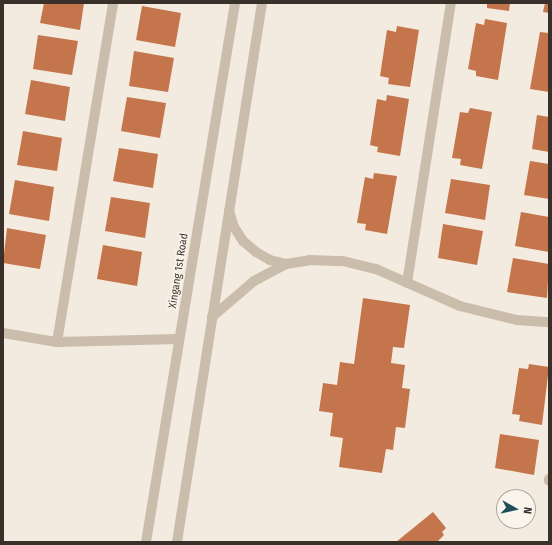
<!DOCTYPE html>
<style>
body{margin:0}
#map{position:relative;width:552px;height:545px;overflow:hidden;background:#f3ebdf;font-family:"Fira Sans Condensed",sans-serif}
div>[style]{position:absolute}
.building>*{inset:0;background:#c5754b}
.service>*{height:10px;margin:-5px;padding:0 5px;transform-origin:5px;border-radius:5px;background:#cbbdab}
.tertiary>*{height:10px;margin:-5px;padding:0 5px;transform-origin:5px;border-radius:5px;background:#cbbdab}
span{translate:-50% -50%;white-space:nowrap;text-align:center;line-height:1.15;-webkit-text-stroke:3px #faf5ec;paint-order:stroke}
.street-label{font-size:11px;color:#39302a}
.frame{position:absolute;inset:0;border:4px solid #39302a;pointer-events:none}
.north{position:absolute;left:496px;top:489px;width:40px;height:40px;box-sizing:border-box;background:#faf5ec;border:1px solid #ada69e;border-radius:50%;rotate:98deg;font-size:11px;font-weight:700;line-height:16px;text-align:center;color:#39302a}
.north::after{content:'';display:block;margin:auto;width:14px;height:18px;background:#1f505a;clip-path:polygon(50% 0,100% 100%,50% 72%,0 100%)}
</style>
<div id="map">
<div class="building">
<div style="clip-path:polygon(44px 3px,84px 3px,80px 30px,40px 23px)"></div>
<div style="clip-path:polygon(487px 3px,510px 3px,509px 11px,487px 8px)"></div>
<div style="clip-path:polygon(545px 3px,549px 3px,549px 13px,543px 12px)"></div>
<div style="clip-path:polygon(142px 6px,181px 13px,175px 47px,136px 40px)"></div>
<div style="clip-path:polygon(485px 19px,507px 23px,498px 80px,476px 76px,476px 71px,468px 69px,476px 23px,484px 25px)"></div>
<div style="clip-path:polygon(397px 26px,419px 30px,410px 87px,388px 84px,389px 78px,380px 76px,387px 30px,396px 32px)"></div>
<div style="clip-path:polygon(540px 32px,549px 33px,549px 92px,530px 89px)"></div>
<div style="clip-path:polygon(38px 35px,78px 41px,72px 75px,33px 69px)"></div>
<div style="clip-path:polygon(134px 51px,174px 58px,168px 92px,129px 86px)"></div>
<div style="clip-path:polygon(31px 80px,70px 87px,65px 121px,25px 114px)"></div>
<div style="clip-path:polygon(387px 95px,409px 99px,400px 156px,377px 152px,378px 147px,370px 145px,377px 99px,386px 101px)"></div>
<div style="clip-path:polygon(127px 97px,166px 103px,160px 138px,121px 131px)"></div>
<div style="clip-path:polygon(470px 108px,492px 112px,482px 169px,460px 165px,461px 159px,452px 158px,460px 112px,468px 113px)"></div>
<div style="clip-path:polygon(537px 115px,549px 117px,549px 152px,532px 149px)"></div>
<div style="clip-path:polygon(23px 131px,62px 138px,57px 171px,17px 165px)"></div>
<div style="clip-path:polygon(119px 148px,158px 154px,153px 188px,113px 181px)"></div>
<div style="clip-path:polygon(530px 161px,549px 164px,549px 199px,524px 195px)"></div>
<div style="clip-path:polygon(374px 173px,397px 176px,387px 234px,365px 230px,366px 224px,357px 223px,365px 177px,373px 179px)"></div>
<div style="clip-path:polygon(451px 179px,490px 185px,485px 220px,445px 213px)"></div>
<div style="clip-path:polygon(15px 180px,54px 187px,49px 221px,9px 214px)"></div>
<div style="clip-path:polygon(111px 197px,150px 203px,145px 238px,105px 231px)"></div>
<div style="clip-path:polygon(521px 212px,549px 217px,549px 252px,515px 246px)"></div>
<div style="clip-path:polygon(443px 224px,483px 231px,477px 265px,438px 258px)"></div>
<div style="clip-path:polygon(7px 228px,46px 235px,40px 269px,3px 263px)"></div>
<div style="clip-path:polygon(103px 245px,142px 252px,137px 286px,97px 279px)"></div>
<div style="clip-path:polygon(513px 258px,549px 264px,547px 298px,507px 292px)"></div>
<div style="clip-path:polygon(363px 298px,410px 305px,404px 348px,393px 347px,391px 363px,405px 365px,402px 388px,410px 389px,405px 428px,396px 427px,393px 450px,386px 449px,382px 473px,339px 467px,343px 438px,330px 436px,333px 413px,319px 411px,323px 383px,337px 385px,340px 362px,354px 364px)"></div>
<div style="clip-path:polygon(529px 364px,549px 367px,542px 425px,519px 421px,520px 415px,512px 414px,519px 368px,528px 369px)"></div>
<div style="clip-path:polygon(500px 434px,539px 440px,534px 475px,495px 468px)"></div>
<div style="clip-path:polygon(433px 512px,446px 528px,442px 532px,444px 535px,437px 542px,396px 542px)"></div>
</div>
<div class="service">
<div style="left:229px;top:211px;width:17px;rotate:73deg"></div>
<div style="left:234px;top:227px;width:17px;rotate:57deg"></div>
<div style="left:243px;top:241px;width:17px;rotate:40deg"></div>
<div style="left:256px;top:252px;width:16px;rotate:30deg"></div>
<div style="left:270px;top:260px;width:16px;rotate:14deg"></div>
<div style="left:407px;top:283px;width:283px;rotate:-81.1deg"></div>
<div style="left:212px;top:317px;width:55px;rotate:-40.6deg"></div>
<div style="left:254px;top:281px;width:36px;rotate:-28deg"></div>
<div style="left:286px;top:264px;width:24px;rotate:-9deg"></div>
<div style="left:310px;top:260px;width:33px;rotate:2deg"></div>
<div style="left:343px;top:261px;width:34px;rotate:14deg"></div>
<div style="left:376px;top:269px;width:92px;rotate:23.8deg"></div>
<div style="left:460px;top:306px;width:59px;rotate:13.8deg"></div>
<div style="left:517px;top:320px;width:32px;rotate:4deg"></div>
<div style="left:3px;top:333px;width:55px;rotate:9.5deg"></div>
<div style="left:57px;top:342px;width:122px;rotate:-1.4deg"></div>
<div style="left:57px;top:342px;width:344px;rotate:-80.6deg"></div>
<div style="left:549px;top:481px;width:2px;rotate:-90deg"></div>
</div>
<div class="tertiary">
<div style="left:146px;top:542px;width:546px;rotate:-80.62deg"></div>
<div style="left:177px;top:542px;width:546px;rotate:-81.04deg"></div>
</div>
<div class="street-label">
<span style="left:179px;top:271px;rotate:-81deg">Xingang 1st Road</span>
</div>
<div class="frame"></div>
<div class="north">N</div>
</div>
